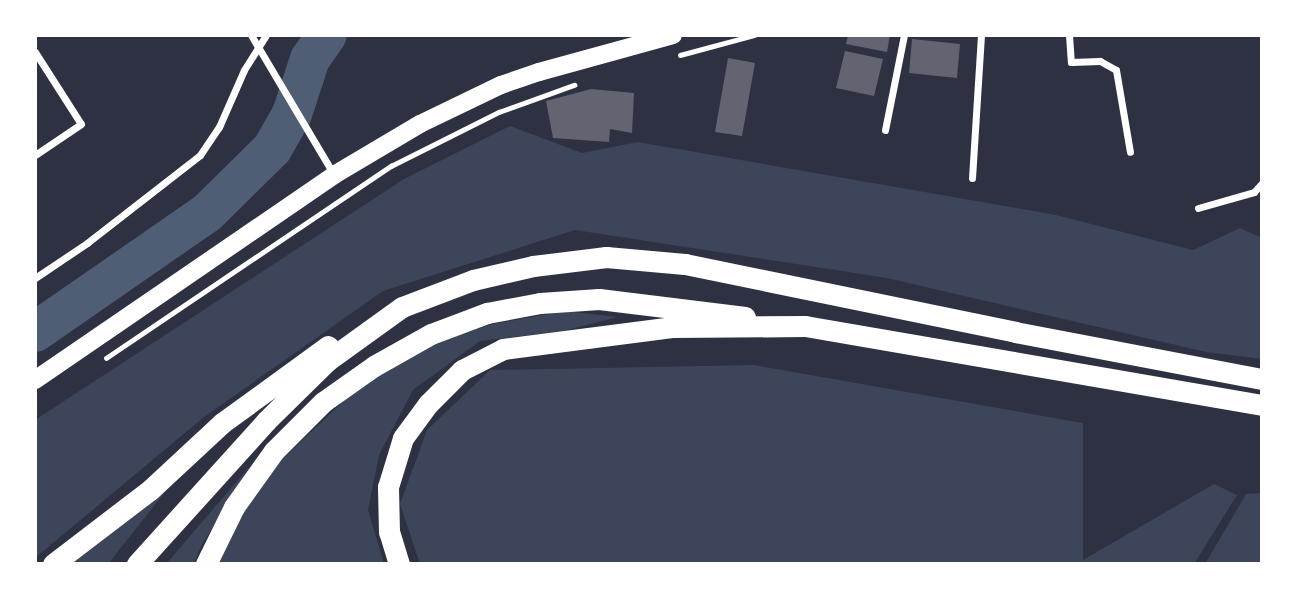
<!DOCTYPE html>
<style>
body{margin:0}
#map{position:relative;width:1297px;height:599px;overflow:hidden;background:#2d3142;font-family:Merriweather,serif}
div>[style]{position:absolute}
.green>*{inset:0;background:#3c4559}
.river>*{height:40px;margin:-20px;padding:0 20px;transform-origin:20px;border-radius:20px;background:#4f5d75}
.building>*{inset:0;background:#626471}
.path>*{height:4.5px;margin:-2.25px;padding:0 2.25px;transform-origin:2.25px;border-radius:2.25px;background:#fff}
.minor>*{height:7px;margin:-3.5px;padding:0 3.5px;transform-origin:3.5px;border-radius:3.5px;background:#fff}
.primary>*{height:18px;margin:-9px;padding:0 9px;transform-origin:9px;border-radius:9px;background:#fff}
.motorway>*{height:21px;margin:-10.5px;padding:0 10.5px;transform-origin:10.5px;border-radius:10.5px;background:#fff}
span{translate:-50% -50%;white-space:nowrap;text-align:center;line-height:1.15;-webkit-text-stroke:7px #fff;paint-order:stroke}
.frame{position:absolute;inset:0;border:37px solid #fff;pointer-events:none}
</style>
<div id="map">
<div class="green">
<div style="clip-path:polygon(510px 126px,582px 153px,638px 142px,1056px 215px,1193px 250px,1240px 228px,1262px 238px,1262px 359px,1206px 352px,887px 278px,575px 230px,383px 291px,204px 417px,35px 558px,35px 420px,404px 179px)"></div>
<div style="clip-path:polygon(565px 311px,618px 317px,563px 331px,480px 341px,413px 390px,379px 455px,368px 510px,384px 564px,215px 564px,257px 483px,368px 378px,444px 340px,492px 324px)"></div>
<div style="clip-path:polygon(754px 365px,1083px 423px,1083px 560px,1214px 484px,1237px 495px,1194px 564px,420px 564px,400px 504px,427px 430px,490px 370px)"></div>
<div style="clip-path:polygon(250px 466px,201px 546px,194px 564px,166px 564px)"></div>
<div style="clip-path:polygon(166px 491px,108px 564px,62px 564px)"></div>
<div style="clip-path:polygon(1262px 493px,1262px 564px,1205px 564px,1246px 494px)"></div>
</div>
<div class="river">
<div style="left:35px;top:332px;width:209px;rotate:-34.7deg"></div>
<div style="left:207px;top:213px;width:91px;rotate:-44.6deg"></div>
<div style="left:272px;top:149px;width:40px;rotate:-60.3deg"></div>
<div style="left:292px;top:114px;width:58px;rotate:-71.9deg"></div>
<div style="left:310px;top:59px;width:29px;rotate:-55deg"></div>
</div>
<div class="building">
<div style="clip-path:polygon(848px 35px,890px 35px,887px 52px,846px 44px)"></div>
<div style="clip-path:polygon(912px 39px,960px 44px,957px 78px,909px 73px)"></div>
<div style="clip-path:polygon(845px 51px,883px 59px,874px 96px,836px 88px)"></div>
<div style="clip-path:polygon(728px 58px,755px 63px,742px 136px,715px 132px)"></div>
<div style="clip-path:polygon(591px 89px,634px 93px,632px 133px,610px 129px,609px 142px,553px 138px,546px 101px)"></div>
</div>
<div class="path">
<div style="left:680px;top:55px;width:77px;rotate:-15.1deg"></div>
<div style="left:106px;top:358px;width:344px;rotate:-34deg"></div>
<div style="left:391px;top:166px;width:121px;rotate:-26.6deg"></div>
<div style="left:499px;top:112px;width:80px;rotate:-19.8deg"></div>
</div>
<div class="minor">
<div style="left:251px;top:35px;width:163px;rotate:59.3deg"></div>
<div style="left:1069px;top:35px;width:27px;rotate:86deg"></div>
<div style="left:1071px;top:62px;width:29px;rotate:-2deg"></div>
<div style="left:1100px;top:61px;width:18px;rotate:29deg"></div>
<div style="left:1116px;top:70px;width:83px;rotate:80.3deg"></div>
<div style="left:35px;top:52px;width:85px;rotate:57.4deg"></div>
<div style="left:81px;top:124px;width:55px;rotate:146deg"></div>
<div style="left:885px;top:130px;width:97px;rotate:-78.7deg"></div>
<div style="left:972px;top:178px;width:143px;rotate:-86.4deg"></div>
<div style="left:1198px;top:208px;width:58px;rotate:-15.9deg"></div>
<div style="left:1254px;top:192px;width:12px;rotate:-48deg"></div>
<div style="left:35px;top:278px;width:63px;rotate:-33.9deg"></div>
<div style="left:87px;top:243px;width:143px;rotate:-37.9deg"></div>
<div style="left:200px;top:155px;width:34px;rotate:-56deg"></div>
<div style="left:219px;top:127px;width:62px;rotate:-66.3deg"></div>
<div style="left:244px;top:70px;width:41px;rotate:-57.8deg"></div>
</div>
<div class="primary">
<div style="left:35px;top:380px;width:363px;rotate:-34.4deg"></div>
<div style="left:334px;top:175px;width:100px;rotate:-30.7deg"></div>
<div style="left:420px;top:124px;width:90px;rotate:-25.7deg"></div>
<div style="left:501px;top:85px;width:40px;rotate:-18.9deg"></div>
<div style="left:539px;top:72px;width:139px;rotate:-15.4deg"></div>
</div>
<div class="motorway">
<div style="left:53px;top:564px;width:123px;rotate:-37.4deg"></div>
<div style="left:151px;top:489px;width:97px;rotate:-42.9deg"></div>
<div style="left:222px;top:423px;width:131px;rotate:-36deg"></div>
<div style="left:137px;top:564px;width:193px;rotate:-47.9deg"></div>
<div style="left:266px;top:421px;width:86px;rotate:-44.5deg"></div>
<div style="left:327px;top:361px;width:92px;rotate:-35.8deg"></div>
<div style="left:402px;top:307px;width:76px;rotate:-20.8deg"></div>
<div style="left:473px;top:280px;width:62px;rotate:-13.1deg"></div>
<div style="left:533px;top:266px;width:74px;rotate:-7deg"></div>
<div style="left:606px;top:257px;width:79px;rotate:5.1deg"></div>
<div style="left:685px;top:264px;width:337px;rotate:11.6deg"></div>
<div style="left:1015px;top:332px;width:251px;rotate:10.8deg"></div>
<div style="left:206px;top:564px;width:64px;rotate:-63.8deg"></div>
<div style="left:234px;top:507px;width:69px;rotate:-54.5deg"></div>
<div style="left:274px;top:451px;width:69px;rotate:-45deg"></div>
<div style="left:323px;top:402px;width:62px;rotate:-35.2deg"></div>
<div style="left:374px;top:366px;width:65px;rotate:-29.3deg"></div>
<div style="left:431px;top:334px;width:60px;rotate:-20.6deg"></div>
<div style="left:487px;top:313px;width:54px;rotate:-10.7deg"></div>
<div style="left:540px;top:303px;width:59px;rotate:-3.9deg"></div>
<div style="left:599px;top:299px;width:147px;rotate:7deg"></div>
<div style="left:399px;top:564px;width:34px;rotate:-107deg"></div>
<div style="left:389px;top:532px;width:45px;rotate:-91.3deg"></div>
<div style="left:388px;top:487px;width:51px;rotate:-73deg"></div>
<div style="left:403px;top:438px;width:42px;rotate:-53.7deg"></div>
<div style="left:428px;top:404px;width:48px;rotate:-45deg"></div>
<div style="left:462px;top:370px;width:46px;rotate:-27.1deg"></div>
<div style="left:503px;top:349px;width:170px;rotate:-7.4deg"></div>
<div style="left:672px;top:327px;width:133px;rotate:-0.4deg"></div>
<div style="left:805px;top:326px;width:464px;rotate:9.8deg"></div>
</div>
<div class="frame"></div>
</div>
